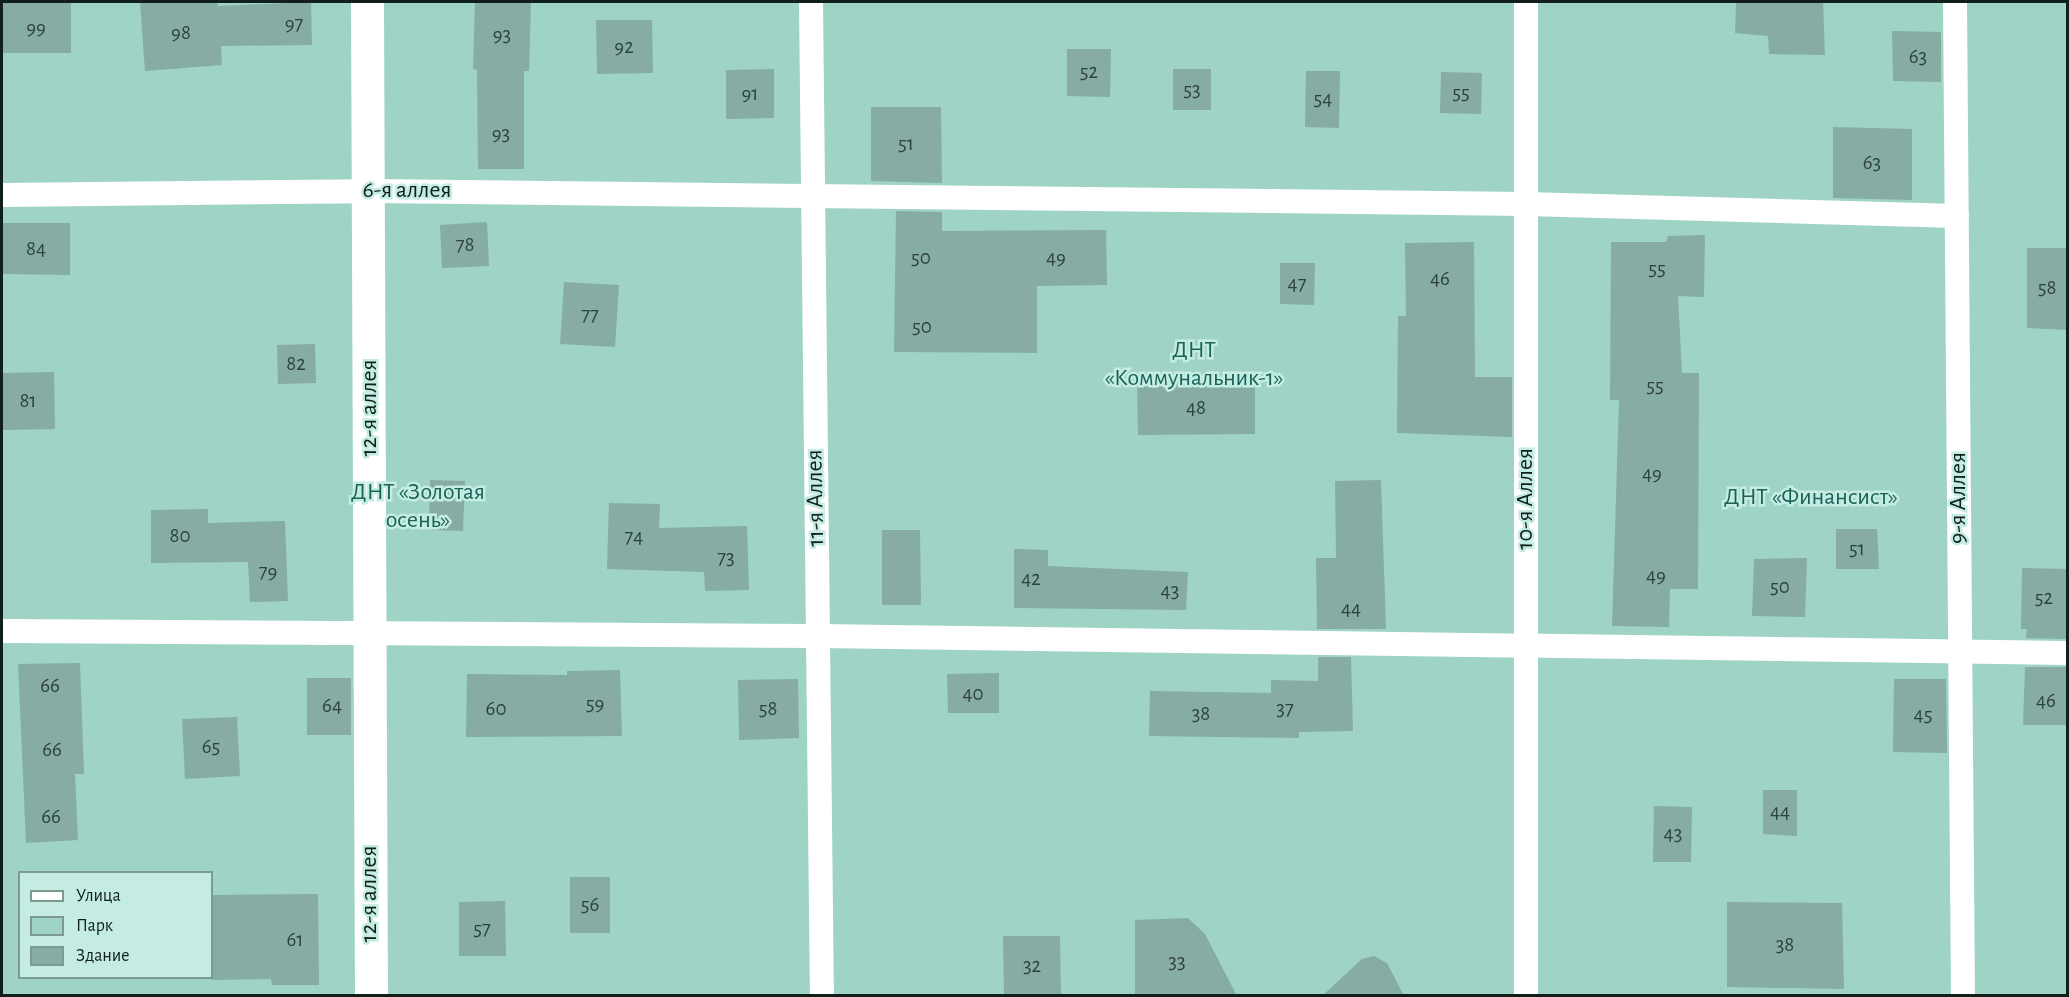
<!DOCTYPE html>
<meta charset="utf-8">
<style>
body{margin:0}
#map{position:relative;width:2069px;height:997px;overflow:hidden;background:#c4ece2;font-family:"Alegreya Sans",sans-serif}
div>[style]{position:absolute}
.green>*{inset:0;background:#9ed3c6}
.building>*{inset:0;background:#86aca3}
.lane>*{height:24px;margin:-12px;padding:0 12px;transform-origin:12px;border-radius:12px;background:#fff}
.street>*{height:33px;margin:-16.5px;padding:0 16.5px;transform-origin:16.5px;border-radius:16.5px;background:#fff}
span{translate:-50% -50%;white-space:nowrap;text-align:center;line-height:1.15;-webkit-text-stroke:5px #c4ece2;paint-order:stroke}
.number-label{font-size:21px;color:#2e423d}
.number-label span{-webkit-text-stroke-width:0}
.street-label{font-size:24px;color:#101f1b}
.park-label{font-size:24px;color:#1a6356}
.frame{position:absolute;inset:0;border:3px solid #101f1b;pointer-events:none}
.legend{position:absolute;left:18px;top:871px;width:195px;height:108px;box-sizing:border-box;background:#c4ece2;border:2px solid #7c9a92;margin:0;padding:8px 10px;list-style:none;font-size:18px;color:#101f1b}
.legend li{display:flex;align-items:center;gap:12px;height:30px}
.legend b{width:30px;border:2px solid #7c9a92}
</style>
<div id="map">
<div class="green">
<div style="clip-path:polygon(evenodd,2px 2px,2067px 2px,2067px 995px,2px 996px,2px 2px,20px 872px,212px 872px,212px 978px,20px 978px,20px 872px)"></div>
</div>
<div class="building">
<div style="clip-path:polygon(71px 2px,71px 53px,2px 53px,2px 3px)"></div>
<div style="clip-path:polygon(140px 2px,218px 2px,218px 6px,311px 2px,312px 45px,221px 46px,222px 65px,145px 71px)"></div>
<div style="clip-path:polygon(475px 2px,531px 2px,529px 71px,524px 71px,524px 169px,478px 169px,477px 70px,473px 69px)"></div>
<div style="clip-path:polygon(1736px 2px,1823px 2px,1825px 55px,1769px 54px,1768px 36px,1735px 33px)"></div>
<div style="clip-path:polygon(596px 20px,652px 20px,653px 73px,597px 74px)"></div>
<div style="clip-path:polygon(1892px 31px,1941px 32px,1941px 82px,1893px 81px)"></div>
<div style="clip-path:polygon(1067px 49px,1111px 49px,1110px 97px,1067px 96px)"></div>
<div style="clip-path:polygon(774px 69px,774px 118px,726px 119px,726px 70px)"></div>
<div style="clip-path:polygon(1173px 69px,1211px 69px,1211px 110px,1173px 110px)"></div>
<div style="clip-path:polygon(1306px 71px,1340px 71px,1339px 128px,1305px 127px)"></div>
<div style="clip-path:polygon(1441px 72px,1482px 73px,1481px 114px,1440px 113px)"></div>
<div style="clip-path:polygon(871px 107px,941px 107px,942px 183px,871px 181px)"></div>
<div style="clip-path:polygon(1833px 127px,1912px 129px,1912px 200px,1833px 198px)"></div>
<div style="clip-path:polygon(896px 211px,942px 212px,942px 231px,1106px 230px,1107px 285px,1037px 286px,1037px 353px,894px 352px)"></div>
<div style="clip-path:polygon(487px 222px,489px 266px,442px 268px,440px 225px)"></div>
<div style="clip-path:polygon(2px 223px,70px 223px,70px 275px,2px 274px)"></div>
<div style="clip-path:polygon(1705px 235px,1704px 297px,1678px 296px,1682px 373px,1699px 373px,1698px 589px,1670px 589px,1669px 627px,1612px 626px,1619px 400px,1610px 400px,1611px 242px,1666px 242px,1668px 236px)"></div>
<div style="clip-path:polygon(1474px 242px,1475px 377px,1512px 377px,1512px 437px,1397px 433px,1398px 316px,1406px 316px,1405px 243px)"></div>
<div style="clip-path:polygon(2027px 248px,2067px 248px,2067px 330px,2027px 328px)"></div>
<div style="clip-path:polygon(1280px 263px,1315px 263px,1314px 305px,1280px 304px)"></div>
<div style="clip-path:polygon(564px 282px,619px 285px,615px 347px,560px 344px)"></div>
<div style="clip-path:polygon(315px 344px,316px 383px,278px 384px,277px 345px)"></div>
<div style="clip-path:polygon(54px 372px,55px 429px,2px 430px,2px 373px)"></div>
<div style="clip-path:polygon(1255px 380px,1255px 434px,1138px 435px,1137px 382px)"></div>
<div style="clip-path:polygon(430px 480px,465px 481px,463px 531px,429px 530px)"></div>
<div style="clip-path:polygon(1381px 480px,1386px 629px,1317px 629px,1316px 558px,1336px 558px,1335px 481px)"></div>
<div style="clip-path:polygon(609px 503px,660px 504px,659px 528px,747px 526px,749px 590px,705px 591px,704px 572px,607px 569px)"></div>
<div style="clip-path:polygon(208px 509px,208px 523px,285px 521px,288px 601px,250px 602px,248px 562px,151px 563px,151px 510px)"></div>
<div style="clip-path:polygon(1836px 529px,1877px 529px,1879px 569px,1836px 569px)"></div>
<div style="clip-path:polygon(882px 530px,920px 530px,921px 605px,882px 605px)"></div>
<div style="clip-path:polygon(1014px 549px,1048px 550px,1048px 566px,1188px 572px,1186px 610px,1014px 608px)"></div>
<div style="clip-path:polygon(1807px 558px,1805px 617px,1752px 616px,1754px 559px)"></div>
<div style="clip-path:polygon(2022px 568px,2067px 569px,2067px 639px,2026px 638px,2027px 629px,2021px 629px)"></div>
<div style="clip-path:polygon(1318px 657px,1351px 657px,1353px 731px,1299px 732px,1299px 738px,1149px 736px,1150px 691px,1271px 693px,1271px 680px,1318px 681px)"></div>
<div style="clip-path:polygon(80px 663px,84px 774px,75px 774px,78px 840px,26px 843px,18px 664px)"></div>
<div style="clip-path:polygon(2025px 667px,2067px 667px,2067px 725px,2023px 725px)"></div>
<div style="clip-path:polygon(620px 670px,622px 736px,466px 737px,467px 674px,567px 675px,567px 671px)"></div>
<div style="clip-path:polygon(999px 673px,999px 713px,948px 713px,947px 674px)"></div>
<div style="clip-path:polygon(307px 678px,351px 678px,351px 735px,307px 735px)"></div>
<div style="clip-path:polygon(798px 679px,799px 738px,739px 740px,738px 680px)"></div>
<div style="clip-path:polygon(1894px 679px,1946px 679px,1947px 753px,1893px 752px)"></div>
<div style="clip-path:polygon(237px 717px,240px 776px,185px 779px,182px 719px)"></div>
<div style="clip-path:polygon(1763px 790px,1797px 790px,1797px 836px,1763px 834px)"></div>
<div style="clip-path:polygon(1654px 806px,1692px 807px,1691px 862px,1653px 862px)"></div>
<div style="clip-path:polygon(570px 877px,610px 877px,610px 933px,570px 933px)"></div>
<div style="clip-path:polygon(318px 894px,319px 985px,272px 985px,271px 979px,212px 980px,212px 895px)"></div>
<div style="clip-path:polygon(505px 901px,506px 956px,459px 956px,459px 902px)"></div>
<div style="clip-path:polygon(1727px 902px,1842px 903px,1844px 989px,1727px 987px)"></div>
<div style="clip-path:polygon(1188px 918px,1205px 934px,1237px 996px,1135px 996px,1135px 920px)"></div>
<div style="clip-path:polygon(1003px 936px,1060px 936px,1061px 996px,1004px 996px)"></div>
<div style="clip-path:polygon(1374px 956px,1387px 963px,1404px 996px,1322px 996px,1362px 959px)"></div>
</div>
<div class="lane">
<div style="left:811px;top:2px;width:994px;rotate:89.37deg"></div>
<div style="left:1526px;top:2px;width:994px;rotate:90deg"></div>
<div style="left:1955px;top:2px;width:994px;rotate:89.54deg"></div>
<div style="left:2px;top:195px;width:367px;rotate:-0.6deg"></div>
<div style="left:369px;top:191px;width:1157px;rotate:0.64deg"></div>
<div style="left:1526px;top:204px;width:431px;rotate:1.6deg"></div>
<div style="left:2px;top:631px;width:816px;rotate:0.35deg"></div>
<div style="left:818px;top:636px;width:1250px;rotate:0.78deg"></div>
</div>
<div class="street">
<div style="left:367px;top:2px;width:994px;rotate:89.77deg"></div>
</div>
<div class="number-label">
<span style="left:294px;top:24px">97</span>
<span style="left:36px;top:28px">99</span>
<span style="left:181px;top:33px">98</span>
<span style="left:502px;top:35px">93</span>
<span style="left:624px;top:47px">92</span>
<span style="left:1918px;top:57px">63</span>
<span style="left:1089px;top:72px">52</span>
<span style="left:1192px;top:90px">53</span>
<span style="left:1461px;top:93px">55</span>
<span style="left:750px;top:94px">91</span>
<span style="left:1323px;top:99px">54</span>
<span style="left:501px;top:134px">93</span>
<span style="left:906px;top:144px">51</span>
<span style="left:1872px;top:163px">63</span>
<span style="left:465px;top:245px">78</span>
<span style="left:36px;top:249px">84</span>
<span style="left:921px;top:258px">50</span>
<span style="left:1056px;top:258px">49</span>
<span style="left:1657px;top:269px">55</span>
<span style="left:1440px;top:279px">46</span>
<span style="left:1297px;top:284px">47</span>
<span style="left:2047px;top:288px">58</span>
<span style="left:590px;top:315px">77</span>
<span style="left:922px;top:327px">50</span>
<span style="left:296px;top:364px">82</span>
<span style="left:1655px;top:386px">55</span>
<span style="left:28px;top:401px">81</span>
<span style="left:1196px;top:408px">48</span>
<span style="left:1652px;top:474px">49</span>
<span style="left:180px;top:536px">80</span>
<span style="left:634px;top:537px">74</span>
<span style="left:1857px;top:549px">51</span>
<span style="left:726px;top:558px">73</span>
<span style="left:268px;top:572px">79</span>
<span style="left:1656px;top:576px">49</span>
<span style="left:1031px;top:579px">42</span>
<span style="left:1780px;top:587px">50</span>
<span style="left:1170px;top:591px">43</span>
<span style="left:2044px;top:598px">52</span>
<span style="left:1351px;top:609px">44</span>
<span style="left:50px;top:686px">66</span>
<span style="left:973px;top:694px">40</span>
<span style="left:2046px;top:701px">46</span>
<span style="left:595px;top:704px">59</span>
<span style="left:332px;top:706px">64</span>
<span style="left:496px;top:709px">60</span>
<span style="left:768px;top:709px">58</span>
<span style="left:1285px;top:709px">37</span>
<span style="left:1201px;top:714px">38</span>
<span style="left:1923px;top:715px">45</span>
<span style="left:211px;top:747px">65</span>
<span style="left:52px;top:750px">66</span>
<span style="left:1780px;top:812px">44</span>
<span style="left:51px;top:817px">66</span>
<span style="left:1673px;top:834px">43</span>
<span style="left:590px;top:905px">56</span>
<span style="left:482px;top:929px">57</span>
<span style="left:295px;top:940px">61</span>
<span style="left:1785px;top:945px">38</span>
<span style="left:1177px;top:962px">33</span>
<span style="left:1032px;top:966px">32</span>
</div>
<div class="street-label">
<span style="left:407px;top:191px">6-я аллея</span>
<span style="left:370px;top:408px;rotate:-90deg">12-я аллея</span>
<span style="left:816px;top:498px;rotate:-91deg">11-я Аллея</span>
<span style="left:1959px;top:498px;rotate:-90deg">9-я Аллея</span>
<span style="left:1526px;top:499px;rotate:-90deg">10-я Аллея</span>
<span style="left:370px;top:894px;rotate:-90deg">12-я аллея</span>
</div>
<div class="park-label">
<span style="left:1194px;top:365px">ДНТ<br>«Коммунальник-1»</span>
<span style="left:418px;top:507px">ДНТ «Золотая<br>осень»</span>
<span style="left:1811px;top:498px">ДНТ «Финансист»</span>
</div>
<div class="frame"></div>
<ul class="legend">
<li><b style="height:8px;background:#fff"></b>Улица</li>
<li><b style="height:16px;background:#9ed3c6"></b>Парк</li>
<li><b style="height:16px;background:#86aca3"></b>Здание</li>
</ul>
</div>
